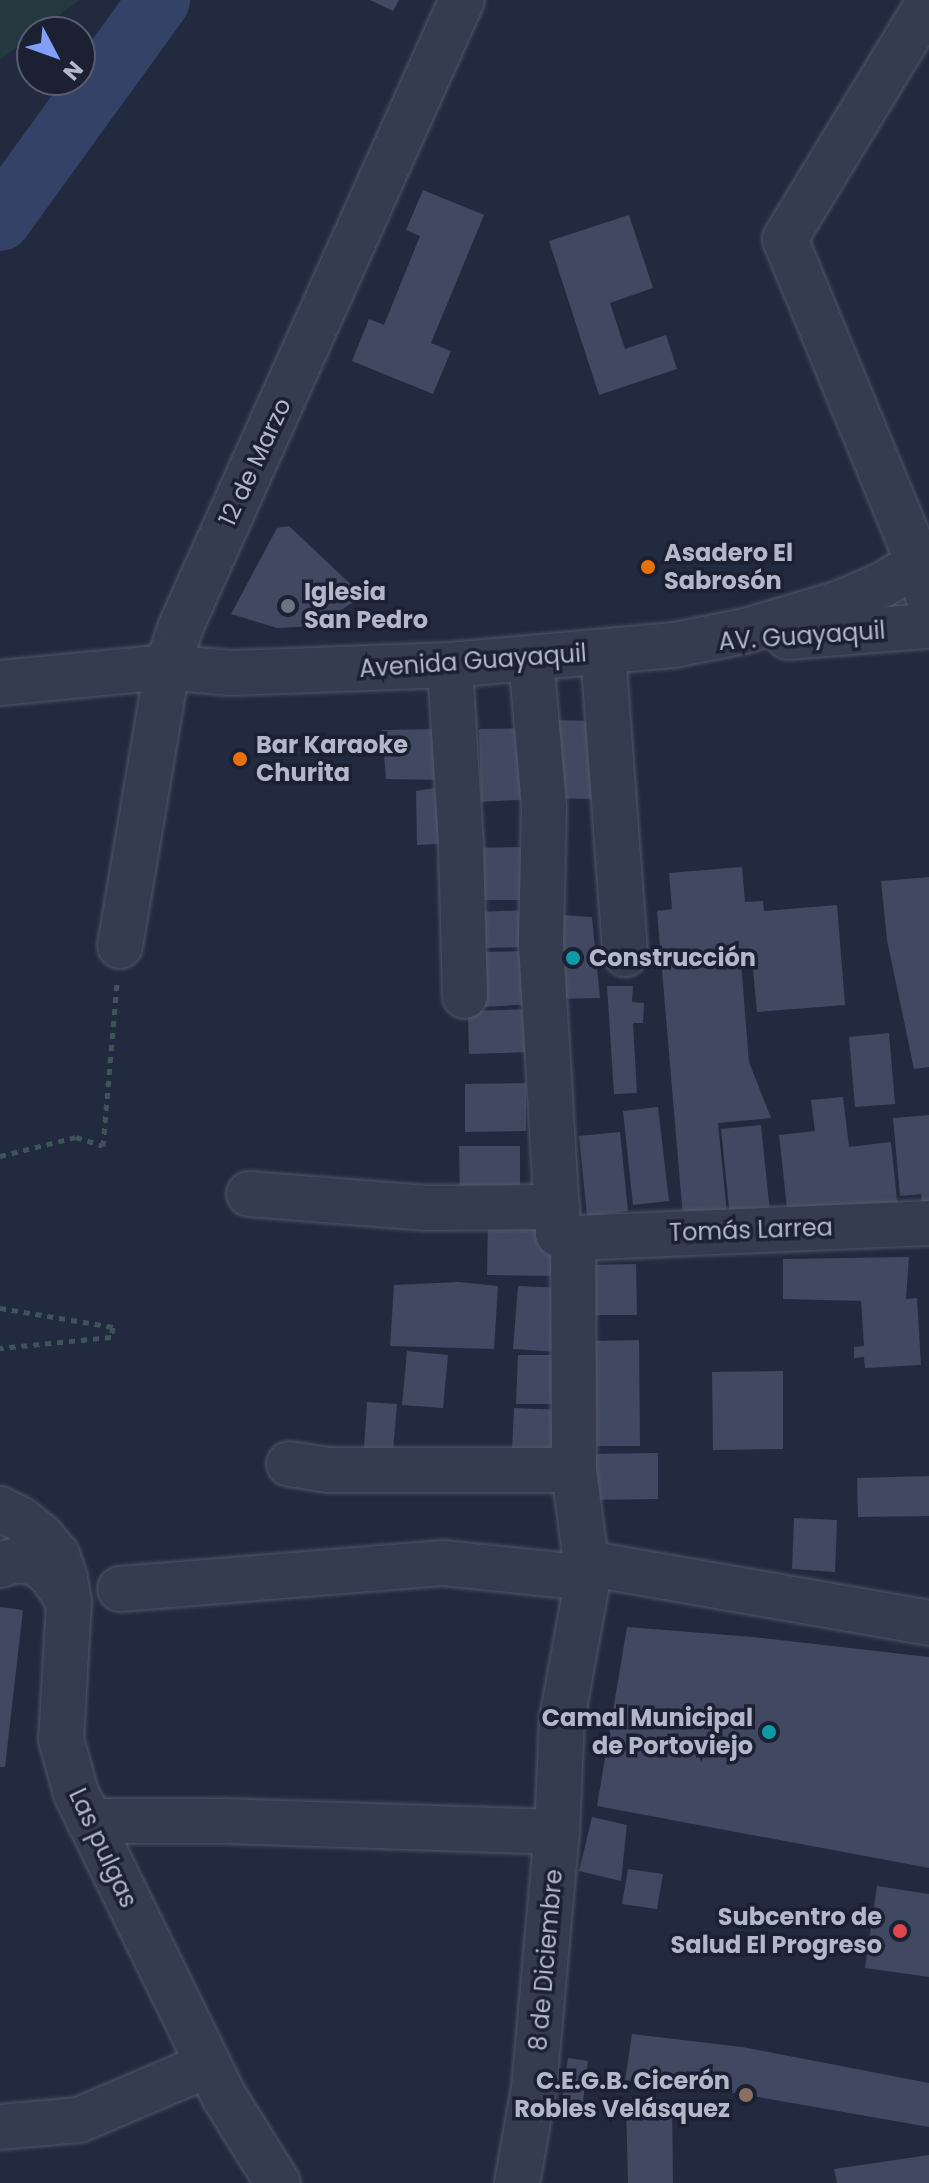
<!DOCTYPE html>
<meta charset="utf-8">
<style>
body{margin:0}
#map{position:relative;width:929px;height:2183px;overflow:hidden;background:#222a3f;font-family:Poppins,sans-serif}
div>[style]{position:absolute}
.green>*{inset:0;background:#243840}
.river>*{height:62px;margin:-31px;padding:0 31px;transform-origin:31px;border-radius:31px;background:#344267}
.building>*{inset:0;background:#404961}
.path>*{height:5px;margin-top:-2.5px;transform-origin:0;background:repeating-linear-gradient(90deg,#3f545a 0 6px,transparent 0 12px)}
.roads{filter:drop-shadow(0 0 2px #51576a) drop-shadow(0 0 2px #51576a)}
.minor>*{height:44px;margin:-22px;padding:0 22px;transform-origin:22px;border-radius:22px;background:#363c4f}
.dots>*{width:22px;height:22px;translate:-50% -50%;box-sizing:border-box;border:4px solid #1b2133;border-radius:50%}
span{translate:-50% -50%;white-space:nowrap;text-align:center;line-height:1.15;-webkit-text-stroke:7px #1b2133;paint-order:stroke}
.street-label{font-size:24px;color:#b2b7ca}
.poi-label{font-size:24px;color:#b2b7ca;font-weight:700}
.left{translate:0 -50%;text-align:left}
.right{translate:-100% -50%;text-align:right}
.north{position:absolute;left:16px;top:16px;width:80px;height:80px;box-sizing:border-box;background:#1b2133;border:2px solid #575d6f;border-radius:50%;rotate:131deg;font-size:22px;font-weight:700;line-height:32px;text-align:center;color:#b2b7ca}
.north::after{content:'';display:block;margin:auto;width:28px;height:36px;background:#819fff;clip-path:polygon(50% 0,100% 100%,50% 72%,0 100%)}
</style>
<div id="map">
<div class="green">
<div style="clip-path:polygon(0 0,79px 0,38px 32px,32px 32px,32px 36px,0 60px)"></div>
</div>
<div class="river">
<div style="left:0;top:220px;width:271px;rotate:-54.1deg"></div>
</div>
<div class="building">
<div style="clip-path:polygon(370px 0,399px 0,393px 11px)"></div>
<div style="clip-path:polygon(423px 190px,484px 215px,431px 343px,451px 351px,433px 394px,352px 361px,369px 319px,384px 325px,420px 236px,406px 230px)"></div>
<div style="clip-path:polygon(629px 215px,653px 288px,610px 303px,625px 349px,666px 335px,677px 369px,599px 395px,549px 241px)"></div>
<div style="clip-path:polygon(289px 526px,363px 596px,324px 621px,300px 627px,277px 628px,231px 614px,277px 528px)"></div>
<div style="clip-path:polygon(549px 720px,594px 721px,592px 799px,547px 798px)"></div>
<div style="clip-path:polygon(530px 728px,532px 799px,481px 802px,479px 729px)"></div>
<div style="clip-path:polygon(442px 729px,446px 780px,386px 779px,382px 730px)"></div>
<div style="clip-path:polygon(447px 786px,455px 843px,417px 845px,416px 791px)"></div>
<div style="clip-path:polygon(530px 847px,530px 900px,464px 900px,467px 848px)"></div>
<div style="clip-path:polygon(742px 867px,745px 902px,763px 901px,764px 911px,837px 905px,845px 1005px,757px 1012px,751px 949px,740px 950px,749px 1062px,771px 1118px,718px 1123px,727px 1214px,683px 1218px,657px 911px,672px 909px,669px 873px)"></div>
<div style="clip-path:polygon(929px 877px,929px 1067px,914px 1069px,887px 940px,881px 881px)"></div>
<div style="clip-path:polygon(534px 910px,534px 947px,475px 948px,472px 912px)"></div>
<div style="clip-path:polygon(545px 914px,592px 917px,600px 998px,554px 999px)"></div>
<div style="clip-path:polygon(531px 951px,535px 1004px,483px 1007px,476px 952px)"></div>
<div style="clip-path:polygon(607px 986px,633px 986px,632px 1002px,644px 1003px,643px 1023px,633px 1023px,637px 1093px,614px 1094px)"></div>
<div style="clip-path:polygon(535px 1009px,534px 1052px,469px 1054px,468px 1011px)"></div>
<div style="clip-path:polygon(889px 1033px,895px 1104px,855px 1107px,849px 1037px)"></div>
<div style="clip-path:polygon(526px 1083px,526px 1131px,465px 1132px,465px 1084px)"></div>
<div style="clip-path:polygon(843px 1097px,849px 1147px,891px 1142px,898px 1210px,788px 1217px,779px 1135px,815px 1131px,811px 1100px)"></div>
<div style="clip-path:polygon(658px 1107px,669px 1201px,633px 1205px,623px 1111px)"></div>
<div style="clip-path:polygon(929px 1115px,929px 1216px,923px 1217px,921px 1194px,900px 1196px,893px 1118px)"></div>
<div style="clip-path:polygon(761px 1125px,770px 1213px,730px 1217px,721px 1129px)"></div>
<div style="clip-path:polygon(620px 1132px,628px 1211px,587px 1216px,579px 1136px)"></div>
<div style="clip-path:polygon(459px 1146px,520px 1146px,520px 1203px,460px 1204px)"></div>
<div style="clip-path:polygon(488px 1218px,551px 1219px,551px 1276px,487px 1275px)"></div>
<div style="clip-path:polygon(909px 1257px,906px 1299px,917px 1298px,921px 1365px,865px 1368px,864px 1357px,854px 1358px,854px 1347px,864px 1346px,861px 1301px,783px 1299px,783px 1259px)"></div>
<div style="clip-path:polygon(636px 1264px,637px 1315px,588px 1315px,588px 1265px)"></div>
<div style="clip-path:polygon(458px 1282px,498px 1286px,494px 1349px,390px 1346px,394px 1285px)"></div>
<div style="clip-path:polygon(518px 1286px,565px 1288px,561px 1352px,513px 1349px)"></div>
<div style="clip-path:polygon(639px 1340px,640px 1446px,597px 1446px,595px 1341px)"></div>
<div style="clip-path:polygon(407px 1351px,448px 1355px,443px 1408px,402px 1405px)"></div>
<div style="clip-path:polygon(518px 1355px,555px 1355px,554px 1404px,516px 1404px)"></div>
<div style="clip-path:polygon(783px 1371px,783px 1449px,713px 1450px,712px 1372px)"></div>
<div style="clip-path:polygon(367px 1402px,397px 1404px,392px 1463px,363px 1463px)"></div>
<div style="clip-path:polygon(514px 1408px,564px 1410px,561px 1453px,512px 1450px)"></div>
<div style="clip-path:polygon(658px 1453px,658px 1499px,588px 1500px,587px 1454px)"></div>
<div style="clip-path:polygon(929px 1476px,929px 1516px,858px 1517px,857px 1478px)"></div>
<div style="clip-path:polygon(794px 1518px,837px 1520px,835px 1572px,792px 1569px)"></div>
<div style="clip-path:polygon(0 1607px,23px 1610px,5px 1767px,0 1767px)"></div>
<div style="clip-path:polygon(627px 1627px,753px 1637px,929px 1657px,929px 1868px,597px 1806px)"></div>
<div style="clip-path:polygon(592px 1817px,627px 1825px,621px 1881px,579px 1871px)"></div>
<div style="clip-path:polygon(628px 1869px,663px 1874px,657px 1909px,622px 1904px)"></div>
<div style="clip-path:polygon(877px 1886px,929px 1894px,929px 1977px,865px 1968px)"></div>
<div style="clip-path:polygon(632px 2034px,742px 2047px,929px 2083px,929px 2127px,735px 2093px,625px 2080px)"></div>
<div style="clip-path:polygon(568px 2058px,588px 2061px,582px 2109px,561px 2107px)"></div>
<div style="clip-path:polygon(672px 2103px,673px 2183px,628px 2183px,626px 2104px)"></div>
<div style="clip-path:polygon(929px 2155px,929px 2183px,837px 2183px,834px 2169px)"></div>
</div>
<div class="path">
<div style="left:0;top:1156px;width:78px;rotate:-14deg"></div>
<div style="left:76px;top:1137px;width:28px;rotate:18deg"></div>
<div style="left:103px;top:1146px;width:164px;rotate:-85.1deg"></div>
<div style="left:0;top:1308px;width:115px;rotate:9.5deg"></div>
<div style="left:113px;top:1327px;width:10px;rotate:101deg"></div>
<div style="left:111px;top:1337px;width:112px;rotate:174.3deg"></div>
</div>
<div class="roads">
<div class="minor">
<div style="left:929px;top:2px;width:277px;rotate:121.3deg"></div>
<div style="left:785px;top:239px;width:352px;rotate:67.6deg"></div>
<div style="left:919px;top:564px;width:37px;rotate:74deg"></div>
<div style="left:788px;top:637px;width:141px;rotate:-4.5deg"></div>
<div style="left:603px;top:652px;width:303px;rotate:85.8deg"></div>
<div style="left:531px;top:658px;width:151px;rotate:85deg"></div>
<div style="left:544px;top:808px;width:136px;rotate:91.3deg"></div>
<div style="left:541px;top:944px;width:290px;rotate:86.6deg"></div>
<div style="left:558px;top:1234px;width:16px;rotate:15deg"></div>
<div style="left:573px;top:1238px;width:356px;rotate:-2.4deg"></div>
<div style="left:450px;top:665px;width:180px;rotate:86.5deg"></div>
<div style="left:461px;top:845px;width:151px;rotate:88.5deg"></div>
<div style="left:0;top:683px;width:168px;rotate:-5.5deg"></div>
<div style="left:167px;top:667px;width:64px;rotate:5.4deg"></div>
<div style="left:231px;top:673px;width:219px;rotate:-2.1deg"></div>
<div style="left:450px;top:665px;width:225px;rotate:-5.1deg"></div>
<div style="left:674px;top:645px;width:72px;rotate:-11.2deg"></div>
<div style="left:745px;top:631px;width:99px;rotate:-16.4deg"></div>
<div style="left:840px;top:603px;width:46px;rotate:-23.2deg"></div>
<div style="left:882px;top:585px;width:55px;rotate:-30.8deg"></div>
<div style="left:120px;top:946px;width:283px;rotate:-80.4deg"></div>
<div style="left:167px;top:667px;width:43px;rotate:-71.1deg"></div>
<div style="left:181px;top:626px;width:686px;rotate:-65.83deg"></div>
<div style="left:249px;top:1194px;width:178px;rotate:4.5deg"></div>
<div style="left:426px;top:1208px;width:131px;rotate:-0.4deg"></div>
<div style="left:289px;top:1464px;width:40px;rotate:8.5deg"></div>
<div style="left:329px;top:1470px;width:245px"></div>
<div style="left:0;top:1509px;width:22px;rotate:27deg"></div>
<div style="left:20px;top:1519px;width:27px;rotate:39deg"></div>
<div style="left:41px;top:1536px;width:25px;rotate:50deg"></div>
<div style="left:57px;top:1555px;width:24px;rotate:71deg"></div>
<div style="left:65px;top:1578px;width:24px;rotate:81deg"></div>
<div style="left:69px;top:1602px;width:137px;rotate:93.3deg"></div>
<div style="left:61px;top:1739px;width:56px;rotate:74.5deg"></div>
<div style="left:76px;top:1793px;width:339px;rotate:64deg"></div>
<div style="left:225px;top:2098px;width:100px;rotate:58.1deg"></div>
<div style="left:0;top:1565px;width:17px;rotate:-17deg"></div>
<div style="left:16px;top:1560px;width:21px;rotate:8deg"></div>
<div style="left:37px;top:1563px;width:20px;rotate:41deg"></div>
<div style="left:52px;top:1576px;width:24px;rotate:57deg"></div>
<div style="left:588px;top:1578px;width:16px;rotate:-55deg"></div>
<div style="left:597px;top:1565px;width:337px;rotate:9.9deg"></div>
<div style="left:120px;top:1589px;width:324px;rotate:-4.6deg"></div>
<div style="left:443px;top:1563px;width:146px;rotate:5.9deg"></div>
<div style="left:89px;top:1821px;width:134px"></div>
<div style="left:223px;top:1821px;width:334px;rotate:1.9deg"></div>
<div style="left:0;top:2127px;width:79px;rotate:-5.1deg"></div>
<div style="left:79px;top:2120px;width:140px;rotate:-23.1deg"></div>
<div style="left:517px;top:2183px;width:97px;rotate:-79.9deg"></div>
<div style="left:534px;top:2088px;width:257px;rotate:-84.9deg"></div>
<div style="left:557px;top:1832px;width:113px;rotate:-87.5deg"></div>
<div style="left:562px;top:1719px;width:143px;rotate:-79.6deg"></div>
<div style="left:588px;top:1578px;width:109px;rotate:-97.4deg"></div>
<div style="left:574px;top:1470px;width:232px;rotate:-90.2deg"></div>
</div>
</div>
<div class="dots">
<div style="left:648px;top:567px;background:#e8710a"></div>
<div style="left:288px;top:606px;background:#6b7280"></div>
<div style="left:240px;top:759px;background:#e8710a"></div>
<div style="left:573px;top:958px;background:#0f9aa8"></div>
<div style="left:769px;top:1732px;background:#0f9aa8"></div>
<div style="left:900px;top:1931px;background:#e0444e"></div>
<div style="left:746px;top:2095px;background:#8d6e63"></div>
</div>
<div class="street-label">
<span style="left:255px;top:462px;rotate:-65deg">12 de Marzo</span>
<span style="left:802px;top:636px;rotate:-4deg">AV. Guayaquil</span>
<span style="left:473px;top:661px;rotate:-4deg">Avenida Guayaquil</span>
<span style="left:751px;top:1230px;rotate:-2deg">Tomás Larrea</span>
<span style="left:103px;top:1848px;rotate:65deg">Las pulgas</span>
<span style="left:546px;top:1960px;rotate:-85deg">8 de Diciembre</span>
</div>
<div class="poi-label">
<span class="left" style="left:664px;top:567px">Asadero El<br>Sabrosón</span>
<span class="left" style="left:304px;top:606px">Iglesia<br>San Pedro</span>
<span class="left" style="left:256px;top:759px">Bar Karaoke<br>Churita</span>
<span class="left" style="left:589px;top:958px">Construcción</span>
<span class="right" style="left:753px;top:1732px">Camal Municipal<br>de Portoviejo</span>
<span class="right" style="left:882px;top:1931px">Subcentro de<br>Salud El Progreso</span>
<span class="right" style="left:730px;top:2095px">C.E.G.B. Cicerón<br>Robles Velásquez</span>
</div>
<div class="north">N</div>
</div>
